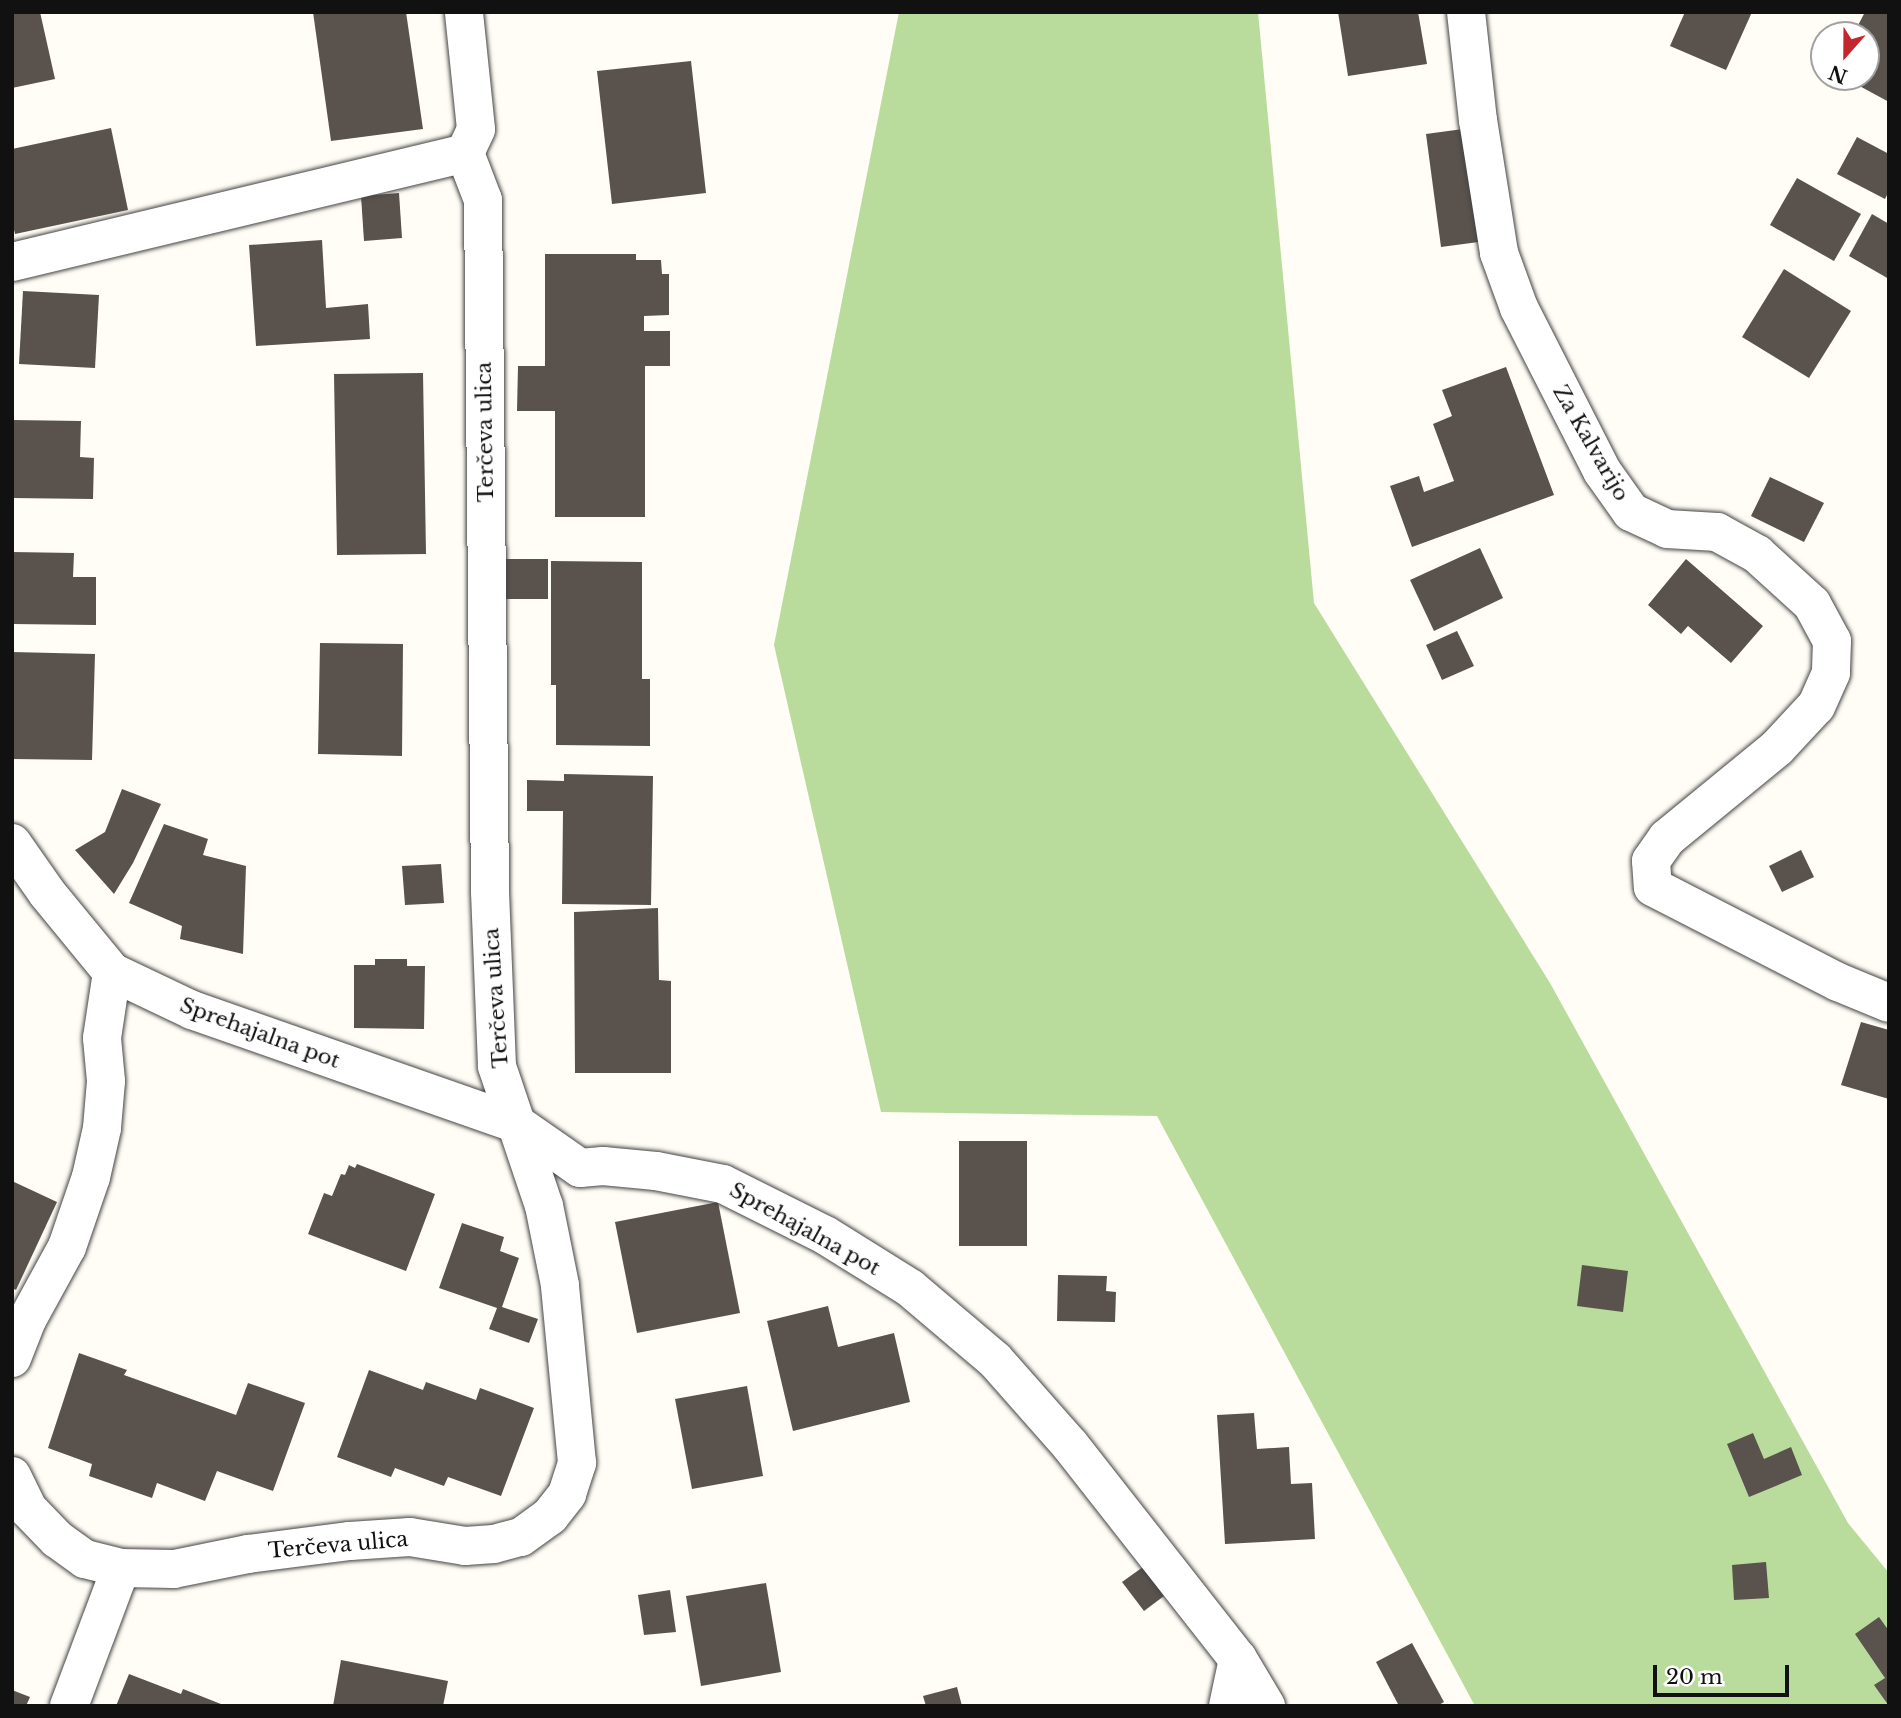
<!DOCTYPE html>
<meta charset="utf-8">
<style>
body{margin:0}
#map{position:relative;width:1901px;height:1718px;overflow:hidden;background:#fffdf5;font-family:"Libre Baskerville",serif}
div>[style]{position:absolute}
.forest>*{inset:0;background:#b9dc9c}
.building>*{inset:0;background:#5a524d}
.roads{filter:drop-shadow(0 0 2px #444) drop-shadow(0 0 2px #444)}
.street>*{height:38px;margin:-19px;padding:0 19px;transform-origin:19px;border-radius:19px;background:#fff}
span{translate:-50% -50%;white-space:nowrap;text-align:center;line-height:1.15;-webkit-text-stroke:7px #fff;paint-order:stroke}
.street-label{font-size:21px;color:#111}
.frame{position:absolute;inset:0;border:14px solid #111;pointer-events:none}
.north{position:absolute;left:1810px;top:21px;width:70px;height:70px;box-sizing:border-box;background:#fff;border:2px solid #a0a0a0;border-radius:50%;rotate:201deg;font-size:19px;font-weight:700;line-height:28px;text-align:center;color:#111}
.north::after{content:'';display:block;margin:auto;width:24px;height:32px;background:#c4262e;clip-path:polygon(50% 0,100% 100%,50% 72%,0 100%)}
.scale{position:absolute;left:1653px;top:1665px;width:136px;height:32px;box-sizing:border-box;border:4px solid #111;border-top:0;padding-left:9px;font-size:21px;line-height:24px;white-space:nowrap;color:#111;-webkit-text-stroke:5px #fff;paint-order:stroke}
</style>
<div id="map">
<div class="forest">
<div style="clip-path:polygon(899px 12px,1258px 12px,1314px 603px,1550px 983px,1848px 1523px,1889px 1573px,1889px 1706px,1475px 1706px,1157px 1116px,881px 1112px,774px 645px)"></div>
</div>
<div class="building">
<div style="clip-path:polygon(12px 12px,40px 12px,55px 79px,12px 88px)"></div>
<div style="clip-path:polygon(313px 12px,406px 12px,423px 129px,331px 141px)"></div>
<div style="clip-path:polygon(1338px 12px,1418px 12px,1427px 64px,1348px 76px)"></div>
<div style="clip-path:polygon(1685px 12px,1752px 12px,1726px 70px,1670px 46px)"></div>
<div style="clip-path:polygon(1865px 12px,1889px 12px,1889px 102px,1843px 77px,1866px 77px,1866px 35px,1853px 35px)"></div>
<div style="clip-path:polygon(691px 61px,706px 193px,612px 204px,597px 71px)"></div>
<div style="clip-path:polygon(111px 128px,128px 210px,15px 234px,12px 221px,12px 149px)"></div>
<div style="clip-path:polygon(1463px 129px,1486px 241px,1441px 247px,1426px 134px)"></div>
<div style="clip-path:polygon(1857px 137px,1889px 154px,1889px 191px,1885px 199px,1837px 174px)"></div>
<div style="clip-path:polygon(1797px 178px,1861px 214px,1834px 261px,1770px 225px)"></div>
<div style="clip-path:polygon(399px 193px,402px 238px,364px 241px,361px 196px)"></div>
<div style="clip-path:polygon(1872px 214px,1889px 224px,1889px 279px,1849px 256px)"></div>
<div style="clip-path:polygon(322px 240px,326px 308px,368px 304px,370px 339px,256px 346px,249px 245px)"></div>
<div style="clip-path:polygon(545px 254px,636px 254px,636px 260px,661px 260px,662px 274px,669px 274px,669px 315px,644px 316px,644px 331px,670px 331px,670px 366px,645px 366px,645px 517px,555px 517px,555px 411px,517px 411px,518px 366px,545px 366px)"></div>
<div style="clip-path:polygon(1784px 269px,1851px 311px,1809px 378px,1742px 337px)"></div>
<div style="clip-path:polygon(23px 291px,99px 295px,95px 368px,19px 364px)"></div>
<div style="clip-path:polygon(1506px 367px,1554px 495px,1412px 547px,1390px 486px,1419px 476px,1424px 492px,1454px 481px,1433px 424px,1452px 416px,1442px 390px)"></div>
<div style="clip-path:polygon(423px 373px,426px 554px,337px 555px,334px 374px)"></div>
<div style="clip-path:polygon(12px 420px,81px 421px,80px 457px,94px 458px,93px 499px,12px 498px)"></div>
<div style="clip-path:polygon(1770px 477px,1824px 503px,1804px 542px,1751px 516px)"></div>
<div style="clip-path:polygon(1480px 548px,1503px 598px,1434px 631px,1410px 580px)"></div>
<div style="clip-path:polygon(12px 552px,74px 553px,73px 577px,96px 577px,96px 625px,12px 624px)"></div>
<div style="clip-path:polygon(506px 559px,548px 559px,548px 599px,506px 599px)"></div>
<div style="clip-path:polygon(1686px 559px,1763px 626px,1731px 663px,1688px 626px,1681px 634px,1648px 605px)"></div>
<div style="clip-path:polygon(551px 561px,642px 562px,642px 679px,650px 679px,650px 746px,556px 745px,556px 685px,551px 685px)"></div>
<div style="clip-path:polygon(1457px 631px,1474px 666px,1442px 680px,1426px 645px)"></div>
<div style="clip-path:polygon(320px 643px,403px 644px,402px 756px,318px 754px)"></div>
<div style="clip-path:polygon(12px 652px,95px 654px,92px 760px,12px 759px)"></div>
<div style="clip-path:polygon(564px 774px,653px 776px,651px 905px,562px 904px,563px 811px,527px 811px,527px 780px,564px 781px)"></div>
<div style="clip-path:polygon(122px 789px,161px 804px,133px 863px,114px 894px,75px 850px,105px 832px)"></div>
<div style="clip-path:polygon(164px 824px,208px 839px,203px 855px,246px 866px,243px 954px,180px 939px,182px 926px,129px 903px)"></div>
<div style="clip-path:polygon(1801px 850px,1814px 877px,1782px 892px,1769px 866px)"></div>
<div style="clip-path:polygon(441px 864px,444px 903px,405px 905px,402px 866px)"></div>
<div style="clip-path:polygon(658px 908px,659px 980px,671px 981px,671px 1073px,575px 1073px,574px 912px)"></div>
<div style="clip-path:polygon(375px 959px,407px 959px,407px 966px,425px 966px,424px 1029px,354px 1028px,354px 965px,375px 965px)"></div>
<div style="clip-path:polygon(1861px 1022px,1889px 1030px,1889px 1099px,1841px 1085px)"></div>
<div style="clip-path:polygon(959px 1141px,1027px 1141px,1027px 1246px,959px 1246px)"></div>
<div style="clip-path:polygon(357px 1164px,435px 1194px,406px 1271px,308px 1234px,324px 1193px,332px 1196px,341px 1174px,345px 1175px,349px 1165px,355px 1168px)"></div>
<div style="clip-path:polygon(12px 1181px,57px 1202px,16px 1290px,12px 1288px)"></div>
<div style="clip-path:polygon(718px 1202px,740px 1313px,637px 1333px,615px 1222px)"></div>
<div style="clip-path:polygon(462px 1223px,504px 1237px,500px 1251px,519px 1258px,502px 1307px,538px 1319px,529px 1343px,489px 1329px,497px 1308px,439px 1288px)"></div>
<div style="clip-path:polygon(1582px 1265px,1628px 1271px,1623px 1312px,1577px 1306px)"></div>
<div style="clip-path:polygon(1058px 1275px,1107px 1276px,1106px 1291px,1116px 1292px,1115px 1322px,1057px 1321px)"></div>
<div style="clip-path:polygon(828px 1306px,838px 1347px,894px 1333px,910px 1402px,793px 1431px,767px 1321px)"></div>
<div style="clip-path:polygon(79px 1353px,127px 1370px,124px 1375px,236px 1415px,248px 1383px,305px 1403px,273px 1491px,217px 1471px,205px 1501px,157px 1483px,152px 1498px,89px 1476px,92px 1464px,48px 1448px)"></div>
<div style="clip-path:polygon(369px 1370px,423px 1390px,426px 1382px,476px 1400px,480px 1388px,534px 1408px,501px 1496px,448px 1477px,444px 1486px,395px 1468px,391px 1477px,337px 1457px)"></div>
<div style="clip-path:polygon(747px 1386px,763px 1476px,692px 1489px,675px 1399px)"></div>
<div style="clip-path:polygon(1254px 1413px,1257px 1449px,1289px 1447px,1291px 1484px,1312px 1483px,1315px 1539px,1225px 1544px,1217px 1415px)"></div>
<div style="clip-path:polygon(1753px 1433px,1764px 1459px,1791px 1447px,1802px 1475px,1749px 1497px,1727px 1444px)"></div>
<div style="clip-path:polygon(1766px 1562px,1769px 1598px,1734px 1600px,1732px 1565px)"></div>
<div style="clip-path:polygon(1143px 1567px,1164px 1596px,1144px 1611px,1122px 1582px)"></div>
<div style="clip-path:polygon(766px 1583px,781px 1672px,701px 1686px,686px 1596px)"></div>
<div style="clip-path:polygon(670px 1590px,676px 1632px,644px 1635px,638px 1595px)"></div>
<div style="clip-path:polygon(1879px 1617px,1889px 1631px,1889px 1706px,1874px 1685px,1885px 1678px,1855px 1634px)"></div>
<div style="clip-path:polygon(1412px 1643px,1444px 1702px,1437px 1706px,1399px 1706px,1376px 1662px)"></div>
<div style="clip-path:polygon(341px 1660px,448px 1681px,443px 1706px,333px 1706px)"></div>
<div style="clip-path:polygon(129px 1674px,181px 1694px,183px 1689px,226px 1706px,116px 1706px)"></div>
<div style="clip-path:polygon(957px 1687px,962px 1706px,926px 1706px,923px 1696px)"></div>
<div style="clip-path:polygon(12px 1690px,30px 1697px,26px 1706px,12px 1706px)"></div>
</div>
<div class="roads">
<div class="street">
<div style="left:1466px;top:12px;width:109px;rotate:83.7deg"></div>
<div style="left:1478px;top:120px;width:135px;rotate:81deg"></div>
<div style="left:1499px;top:253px;width:59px;rotate:70deg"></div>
<div style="left:1519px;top:308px;width:183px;rotate:63deg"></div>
<div style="left:1602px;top:471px;width:50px;rotate:54.7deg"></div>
<div style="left:1631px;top:512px;width:40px;rotate:25deg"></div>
<div style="left:1667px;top:529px;width:50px;rotate:3.4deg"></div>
<div style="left:1717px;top:532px;width:46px;rotate:28.8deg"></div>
<div style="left:1757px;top:554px;width:74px;rotate:42.3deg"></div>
<div style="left:1812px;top:604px;width:42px;rotate:61.6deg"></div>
<div style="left:1832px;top:641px;width:32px;rotate:92deg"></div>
<div style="left:1831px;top:673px;width:36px;rotate:114deg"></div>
<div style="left:1816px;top:706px;width:57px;rotate:132.9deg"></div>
<div style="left:1777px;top:748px;width:142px;rotate:140.7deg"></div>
<div style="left:1667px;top:838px;width:28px;rotate:125deg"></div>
<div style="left:1651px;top:861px;width:26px;rotate:86deg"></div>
<div style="left:1653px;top:887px;width:208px;rotate:27.2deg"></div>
<div style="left:1838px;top:982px;width:55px;rotate:22.4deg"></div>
<div style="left:12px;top:262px;width:466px;rotate:-13.5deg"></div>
<div style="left:12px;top:843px;width:61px;rotate:55deg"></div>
<div style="left:47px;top:893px;width:102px;rotate:50.6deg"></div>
<div style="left:112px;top:972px;width:89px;rotate:25.4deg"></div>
<div style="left:192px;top:1010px;width:344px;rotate:19.3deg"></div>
<div style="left:517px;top:1124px;width:77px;rotate:34.9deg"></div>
<div style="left:580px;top:1168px;width:23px;rotate:-5deg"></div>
<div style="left:603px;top:1166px;width:53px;rotate:5.4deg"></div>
<div style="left:656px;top:1171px;width:68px;rotate:11deg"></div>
<div style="left:723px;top:1184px;width:114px;rotate:26.6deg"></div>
<div style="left:825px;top:1235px;width:100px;rotate:31.9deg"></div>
<div style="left:910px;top:1288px;width:111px;rotate:40.3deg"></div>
<div style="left:995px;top:1360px;width:113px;rotate:48.6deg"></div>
<div style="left:1070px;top:1445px;width:272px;rotate:51.9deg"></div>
<div style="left:1238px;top:1659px;width:48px;rotate:102deg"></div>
<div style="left:12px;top:1358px;width:41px;rotate:-68.5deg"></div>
<div style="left:27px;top:1320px;width:83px;rotate:-61.3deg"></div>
<div style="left:67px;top:1247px;width:74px;rotate:-71.1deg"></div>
<div style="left:91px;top:1177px;width:50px;rotate:-77.3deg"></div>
<div style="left:102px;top:1128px;width:47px;rotate:-85.1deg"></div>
<div style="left:106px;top:1081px;width:43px;rotate:-95.3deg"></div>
<div style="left:102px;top:1038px;width:67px;rotate:-81.4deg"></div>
<div style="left:12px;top:1476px;width:37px;rotate:64deg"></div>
<div style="left:28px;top:1509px;width:42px;rotate:46deg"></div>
<div style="left:57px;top:1539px;width:34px;rotate:36deg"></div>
<div style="left:85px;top:1559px;width:37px;rotate:14deg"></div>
<div style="left:121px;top:1568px;width:53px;rotate:1.1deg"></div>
<div style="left:174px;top:1569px;width:76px;rotate:-11.5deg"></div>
<div style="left:248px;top:1554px;width:103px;rotate:-7.3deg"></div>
<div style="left:350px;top:1541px;width:60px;rotate:-3.8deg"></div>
<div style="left:410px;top:1537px;width:56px;rotate:9.3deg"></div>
<div style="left:465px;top:1546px;width:29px;rotate:-4deg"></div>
<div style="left:494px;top:1544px;width:28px;rotate:-15deg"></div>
<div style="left:521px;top:1537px;width:36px;rotate:-36deg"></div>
<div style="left:550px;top:1516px;width:28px;rotate:-52deg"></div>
<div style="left:567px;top:1494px;width:33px;rotate:-72deg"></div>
<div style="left:577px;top:1463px;width:179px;rotate:-95.5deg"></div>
<div style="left:560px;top:1285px;width:81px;rotate:-101.4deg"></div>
<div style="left:544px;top:1206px;width:148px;rotate:-108.6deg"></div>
<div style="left:497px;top:1066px;width:175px;rotate:-92.3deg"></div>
<div style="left:490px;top:891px;width:691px;rotate:-90.58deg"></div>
<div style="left:483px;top:200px;width:50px;rotate:-111deg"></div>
<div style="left:465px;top:153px;width:26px;rotate:-65deg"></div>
<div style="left:476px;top:129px;width:118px;rotate:-95.9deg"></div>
<div style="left:1238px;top:1659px;width:55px;rotate:59.2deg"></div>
<div style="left:69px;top:1706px;width:147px;rotate:-69.4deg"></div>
</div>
</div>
<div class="street-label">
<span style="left:485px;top:432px;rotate:-91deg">Terčeva ulica</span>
<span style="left:1591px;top:443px;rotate:60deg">Za Kalvarijo</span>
<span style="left:496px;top:998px;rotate:-94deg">Terčeva ulica</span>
<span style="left:260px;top:1033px;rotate:20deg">Sprehajalna pot</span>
<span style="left:805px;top:1229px;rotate:29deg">Sprehajalna pot</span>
<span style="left:338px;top:1545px;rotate:-5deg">Terčeva ulica</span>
</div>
<div class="frame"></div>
<div class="north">N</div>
<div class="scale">20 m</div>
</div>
